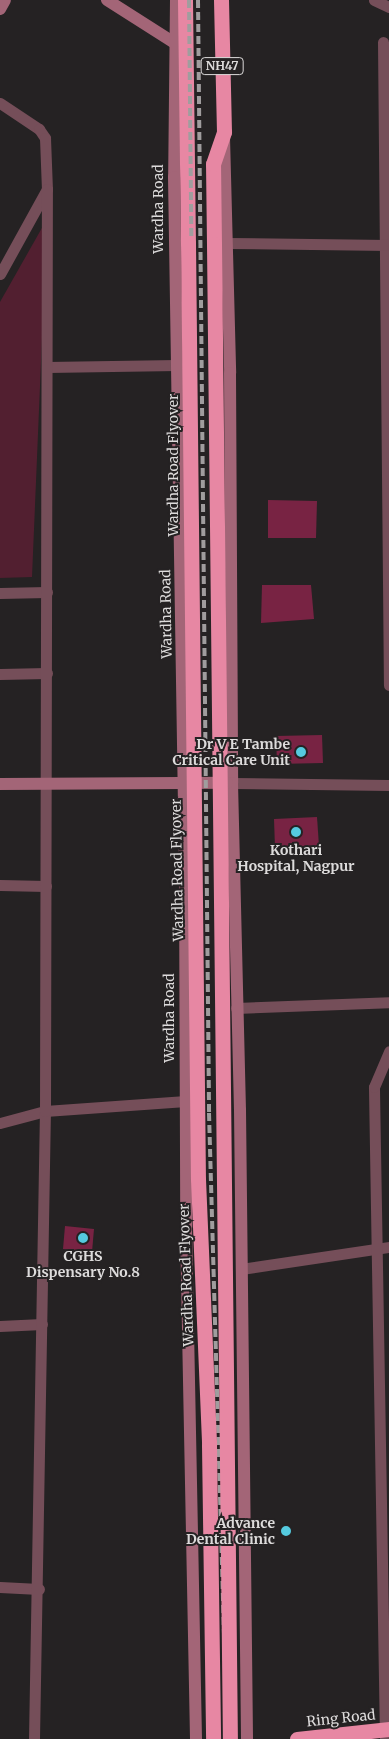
<!DOCTYPE html>
<style>
body{margin:0}
#map{position:relative;width:389px;height:1739px;overflow:hidden;background:#252223;font-family:Merriweather,serif}
div>[style]{position:absolute}
.green>*{inset:0;background:#521f30}
.building>*{inset:0;background:#782343}
.street>*{height:11px;margin:-5.5px;padding:0 5.5px;transform-origin:5.5px;border-radius:5.5px;background:#754e59}
.secondary>*{height:12px;margin:-6px;padding:0 6px;transform-origin:6px;border-radius:6px;background:#a36577}
.highway>*{height:15px;margin:-7.5px;padding:0 7.5px;transform-origin:7.5px;border-radius:7.5px;background:#e787a3}
.rail>*{height:4px;margin-top:-2px;transform-origin:0;background:repeating-linear-gradient(90deg,#a09d9e 0 8px,transparent 0 12px)}
.highway-bridge>*{height:15px;margin:-7.5px;padding:0 7.5px;transform-origin:7.5px;border-radius:7.5px;background:#e787a3}
.dots>*{width:14px;height:14px;translate:-50% -50%;box-sizing:border-box;border:2px solid #252223;border-radius:50%}
span{translate:-50% -50%;white-space:nowrap;text-align:center;line-height:1.15;-webkit-text-stroke:4px #252223;paint-order:stroke}
.shield-label span{padding:1px 4px;background:#252223;border:1px solid;border-radius:4px;-webkit-text-stroke-width:0}
.shield-label{font-size:12px;color:#dddbdb;font-weight:700}
.street-label{font-size:14px;color:#dddbdb}
.poi-label{font-size:14px;color:#dddbdb;font-weight:700}
.right{translate:-100% -50%;text-align:right}
</style>
<div id="map">
<div class="green">
<div style="clip-path:polygon(47px 219px,32px 577px,0 578px,0 302px)"></div>
</div>
<div class="building">
<div style="clip-path:polygon(268px 500px,317px 501px,316px 538px,268px 538px)"></div>
<div style="clip-path:polygon(262px 585px,311px 585px,314px 619px,261px 623px)"></div>
<div style="clip-path:polygon(322px 735px,323px 763px,277px 764px,276px 736px)"></div>
<div style="clip-path:polygon(317px 817px,319px 846px,275px 848px,274px 819px)"></div>
<div style="clip-path:polygon(65px 1226px,94px 1229px,92px 1252px,63px 1249px)"></div>
</div>
<div class="street">
<div style="left:374px;top:0;width:17px;rotate:25deg"></div>
<div style="left:383px;top:42px;width:643px;rotate:89.47deg"></div>
<div style="left:0;top:103px;width:47px;rotate:33.7deg"></div>
<div style="left:39px;top:129px;width:11px;rotate:56deg"></div>
<div style="left:45px;top:138px;width:51px;rotate:87.8deg"></div>
<div style="left:47px;top:189px;width:97px;rotate:118.9deg"></div>
<div style="left:228px;top:243px;width:161px;rotate:0.7deg"></div>
<div style="left:47px;top:367px;width:130px;rotate:-0.9deg"></div>
<div style="left:0;top:593px;width:47px;rotate:-1.2deg"></div>
<div style="left:0;top:674px;width:47px;rotate:-1.2deg"></div>
<div style="left:232px;top:783px;width:157px;rotate:0.7deg"></div>
<div style="left:0;top:885px;width:46px;rotate:1.2deg"></div>
<div style="left:236px;top:1008px;width:153px;rotate:-2.2deg"></div>
<div style="left:0;top:1123px;width:47px;rotate:-14.9deg"></div>
<div style="left:45px;top:1111px;width:141px;rotate:-4.1deg"></div>
<div style="left:241px;top:1269px;width:150px;rotate:-8.5deg"></div>
<div style="left:0;top:1326px;width:42px;rotate:-2.7deg"></div>
<div style="left:0;top:1587px;width:39px;rotate:3deg"></div>
<div style="left:34px;top:1739px;width:628px;rotate:-89deg"></div>
<div style="left:45px;top:1111px;width:922px;rotate:-89.88deg"></div>
<div style="left:385px;top:1739px;width:652px;rotate:-90.97deg"></div>
<div style="left:374px;top:1087px;width:39px;rotate:-67deg"></div>
</div>
<div class="secondary">
<div style="left:107px;top:0;width:82px;rotate:32.5deg"></div>
<div style="left:176px;top:0;width:177px;rotate:90.6deg"></div>
<div style="left:174px;top:177px;width:691px;rotate:89.09deg"></div>
<div style="left:185px;top:868px;width:359px;rotate:89.8deg"></div>
<div style="left:186px;top:1227px;width:512px;rotate:88.88deg"></div>
<div style="left:0;top:9px;width:10px;rotate:-61deg"></div>
<div style="left:224px;top:137px;width:236px;rotate:88.5deg"></div>
<div style="left:230px;top:373px;width:410px;rotate:89.7deg"></div>
<div style="left:232px;top:783px;width:327px;rotate:88.6deg"></div>
<div style="left:240px;top:1110px;width:629px;rotate:89.36deg"></div>
<div style="left:0;top:784px;width:227px;rotate:-0.3deg"></div>
</div>
<div class="highway">
<div style="left:185px;top:0;width:243px;rotate:89.3deg"></div>
<div style="left:214px;top:244px;width:80px;rotate:-90.7deg"></div>
<div style="left:213px;top:164px;width:34px;rotate:-71deg"></div>
<div style="left:224px;top:132px;width:132px;rotate:-91.3deg"></div>
<div style="left:297px;top:1739px;width:93px;rotate:-6.2deg"></div>
</div>
<div class="rail">
<div style="left:189px;top:0;width:1114px;rotate:89.43deg"></div>
<div style="left:200px;top:1114px;width:625px;rotate:88.53deg"></div>
<div style="left:198px;top:0;width:1113px;rotate:89.43deg"></div>
<div style="left:209px;top:1113px;width:626px;rotate:88.35deg"></div>
</div>
<div class="highway-bridge">
<div style="left:188px;top:243px;width:936px;rotate:89.39deg"></div>
<div style="left:198px;top:1179px;width:266px;rotate:87.6deg"></div>
<div style="left:209px;top:1445px;width:294px;rotate:89.2deg"></div>
<div style="left:214px;top:244px;width:1495px;rotate:89.39deg"></div>
</div>
<div class="dots">
<div style="left:301px;top:752px;background:#55cadf"></div>
<div style="left:296px;top:832px;background:#55cadf"></div>
<div style="left:83px;top:1238px;background:#55cadf"></div>
<div style="left:286px;top:1531px;background:#55cadf"></div>
</div>
<div class="shield-label">
<span style="left:222px;top:66px">NH47</span>
</div>
<div class="street-label">
<span style="left:158px;top:209px;rotate:-90deg">Wardha Road</span>
<span style="left:173px;top:465px;rotate:-90deg">Wardha Road Flyover</span>
<span style="left:166px;top:614px;rotate:-91deg">Wardha Road</span>
<span style="left:177px;top:870px;rotate:-91deg">Wardha Road Flyover</span>
<span style="left:169px;top:1018px;rotate:-90deg">Wardha Road</span>
<span style="left:186px;top:1275px;rotate:-92deg">Wardha Road Flyover</span>
<span style="left:341px;top:1718px;rotate:-6deg">Ring Road</span>
</div>
<div class="poi-label">
<span class="right" style="left:290px;top:752px">Dr V E Tambe<br>Critical Care Unit</span>
<span style="left:296px;top:858px">Kothari<br>Hospital, Nagpur</span>
<span style="left:83px;top:1264px">CGHS<br>Dispensary No.8</span>
<span class="right" style="left:275px;top:1531px">Advance<br>Dental Clinic</span>
</div>
</div>
